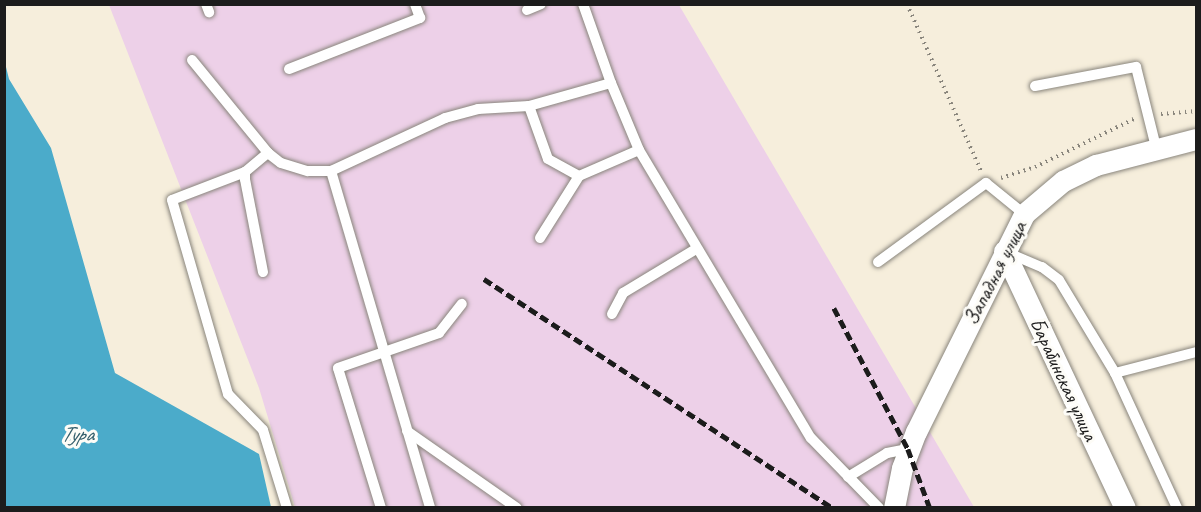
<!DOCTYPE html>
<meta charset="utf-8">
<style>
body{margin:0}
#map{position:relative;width:1201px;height:512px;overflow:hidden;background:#f6eedc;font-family:Caveat,sans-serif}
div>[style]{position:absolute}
.built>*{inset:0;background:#edd0e8}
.water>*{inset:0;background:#4babca}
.path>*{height:4px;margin-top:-2px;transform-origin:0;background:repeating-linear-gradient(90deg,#89857c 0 1.5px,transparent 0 6px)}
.roads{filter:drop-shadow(0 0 2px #89857c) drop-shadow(0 0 2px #89857c)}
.lane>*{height:10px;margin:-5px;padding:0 5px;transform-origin:5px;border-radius:5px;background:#fff}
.street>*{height:21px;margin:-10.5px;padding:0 10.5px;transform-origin:10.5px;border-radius:10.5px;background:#fff}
.rail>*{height:4.5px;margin-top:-2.25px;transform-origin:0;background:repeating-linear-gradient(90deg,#1c1c1c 0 9px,transparent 0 13.5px)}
span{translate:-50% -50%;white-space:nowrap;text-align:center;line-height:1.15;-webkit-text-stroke:6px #fdfcf7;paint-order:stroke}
.street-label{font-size:21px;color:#1c1c1c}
.water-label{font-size:22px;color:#315c6a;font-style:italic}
.frame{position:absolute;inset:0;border:6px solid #1c1c1c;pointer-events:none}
</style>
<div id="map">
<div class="built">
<div style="clip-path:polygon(109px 5px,679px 5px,974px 507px,295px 507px,259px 388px)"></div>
</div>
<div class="water">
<div style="clip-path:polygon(4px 59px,9px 79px,51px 148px,115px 373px,259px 454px,271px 507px,5px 507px)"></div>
</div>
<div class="path">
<div style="left:907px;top:4px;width:183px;rotate:66.1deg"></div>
<div style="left:1161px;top:114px;width:35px;rotate:-5deg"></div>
<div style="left:1001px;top:178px;width:36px;rotate:-18deg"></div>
<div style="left:1035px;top:167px;width:112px;rotate:-25.9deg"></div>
</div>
<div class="roads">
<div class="lane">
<div style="left:206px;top:4px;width:9px;rotate:69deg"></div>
<div style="left:583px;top:4px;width:84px;rotate:70.5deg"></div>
<div style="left:527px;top:10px;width:15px;rotate:-23deg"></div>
<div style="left:192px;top:60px;width:120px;rotate:50.7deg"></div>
<div style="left:268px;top:153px;width:16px;rotate:38deg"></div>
<div style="left:281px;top:163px;width:28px;rotate:17deg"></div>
<div style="left:308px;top:171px;width:23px"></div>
<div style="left:331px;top:171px;width:126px;rotate:-24.9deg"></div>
<div style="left:445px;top:118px;width:34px;rotate:-15deg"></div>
<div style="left:478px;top:109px;width:51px;rotate:-3.4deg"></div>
<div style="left:529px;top:106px;width:85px;rotate:-15.7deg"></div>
<div style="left:611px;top:83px;width:73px;rotate:67.3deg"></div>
<div style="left:639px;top:150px;width:335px;rotate:59.2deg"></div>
<div style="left:811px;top:438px;width:98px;rotate:45.8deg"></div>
<div style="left:289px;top:69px;width:141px;rotate:-21.3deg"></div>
<div style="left:420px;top:18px;width:15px;rotate:-110deg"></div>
<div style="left:1035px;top:86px;width:103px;rotate:-10.7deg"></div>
<div style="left:1136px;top:67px;width:82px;rotate:76deg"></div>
<div style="left:529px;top:106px;width:56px;rotate:70.3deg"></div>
<div style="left:548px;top:159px;width:35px;rotate:29deg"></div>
<div style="left:579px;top:176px;width:65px;rotate:-23.4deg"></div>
<div style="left:331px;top:171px;width:351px;rotate:73.6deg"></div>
<div style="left:245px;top:172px;width:78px;rotate:159deg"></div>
<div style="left:172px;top:200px;width:202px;rotate:73.9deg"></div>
<div style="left:228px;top:394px;width:50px;rotate:45.8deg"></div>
<div style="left:263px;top:430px;width:82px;rotate:72.9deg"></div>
<div style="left:540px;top:238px;width:73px;rotate:-57.8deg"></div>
<div style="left:1006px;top:252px;width:39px;rotate:23deg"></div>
<div style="left:1042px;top:267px;width:21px;rotate:37deg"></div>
<div style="left:1059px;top:280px;width:109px;rotate:58.9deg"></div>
<div style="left:1115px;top:373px;width:149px;rotate:65.3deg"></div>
<div style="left:878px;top:262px;width:134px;rotate:-36.2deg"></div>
<div style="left:986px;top:183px;width:49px;rotate:39.2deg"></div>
<div style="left:263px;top:272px;width:95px;rotate:-101deg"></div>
<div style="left:245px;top:179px;width:7px;rotate:-90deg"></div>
<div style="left:245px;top:172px;width:30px;rotate:-40deg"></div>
<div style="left:612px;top:314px;width:24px;rotate:-62deg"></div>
<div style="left:623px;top:293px;width:85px;rotate:-31.1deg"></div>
<div style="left:1115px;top:373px;width:84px;rotate:-14.5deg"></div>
<div style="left:407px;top:431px;width:134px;rotate:35deg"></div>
<div style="left:848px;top:477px;width:46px;rotate:-31.6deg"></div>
<div style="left:887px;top:453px;width:21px;rotate:-11deg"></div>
<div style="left:381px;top:508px;width:146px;rotate:-107.1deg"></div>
<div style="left:338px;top:368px;width:107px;rotate:-19.1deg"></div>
<div style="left:439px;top:333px;width:37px;rotate:-52deg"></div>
</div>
<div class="street">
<div style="left:1004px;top:251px;width:284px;rotate:64.8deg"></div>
<div style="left:894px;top:508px;width:41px;rotate:-78.7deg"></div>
<div style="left:902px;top:468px;width:39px;rotate:-69deg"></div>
<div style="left:916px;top:432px;width:243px;rotate:-63.6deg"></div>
<div style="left:1024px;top:214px;width:51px;rotate:-40.2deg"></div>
<div style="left:1063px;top:181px;width:37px;rotate:-26deg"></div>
<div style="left:1096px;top:165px;width:103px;rotate:-14.6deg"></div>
</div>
</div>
<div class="rail">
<div style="left:484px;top:279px;width:417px;rotate:33.3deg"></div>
<div style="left:834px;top:308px;width:159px;rotate:62.3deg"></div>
<div style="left:908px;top:449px;width:63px;rotate:69.6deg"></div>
</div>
<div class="street-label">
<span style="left:995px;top:273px;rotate:-63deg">Западная улица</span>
<span style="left:1064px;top:379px;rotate:65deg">Барабинская улица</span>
</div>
<div class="water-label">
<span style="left:77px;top:435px">Тура</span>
</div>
<div class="frame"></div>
</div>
